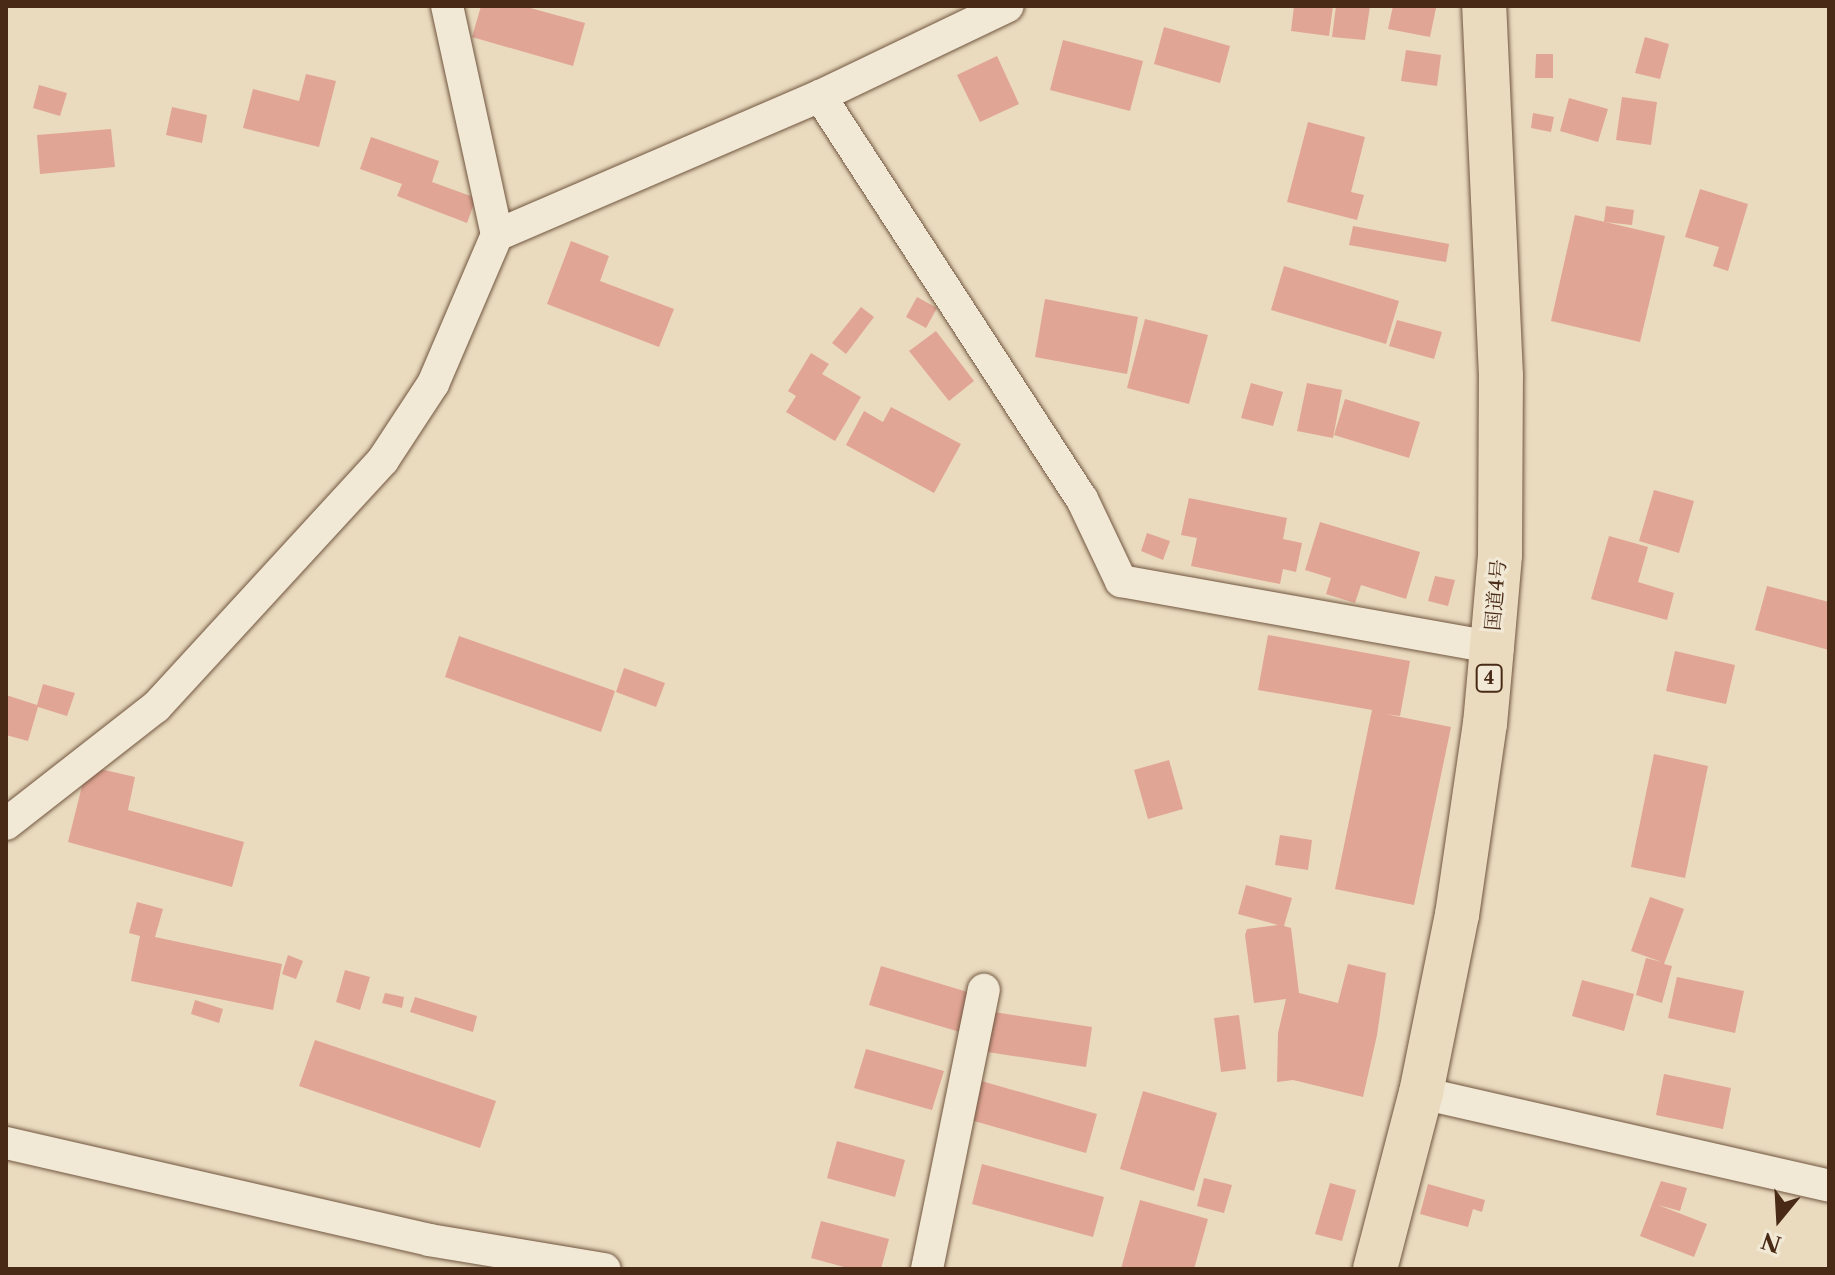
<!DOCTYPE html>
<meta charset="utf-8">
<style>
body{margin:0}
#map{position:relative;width:1835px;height:1275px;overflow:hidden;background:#eadbbe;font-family:"Libre Caslon Text","Noto Serif JP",serif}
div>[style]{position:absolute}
.building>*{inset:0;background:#e1a595}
.roads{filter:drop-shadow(0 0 2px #715640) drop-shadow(0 0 2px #715640)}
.street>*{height:32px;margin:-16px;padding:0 16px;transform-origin:16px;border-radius:16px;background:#f1e8d5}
.highway>*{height:44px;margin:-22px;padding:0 22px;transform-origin:22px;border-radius:22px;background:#eadbbe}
span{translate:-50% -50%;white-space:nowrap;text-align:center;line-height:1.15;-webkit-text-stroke:6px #f1e8d5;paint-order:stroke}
.shield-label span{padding:2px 6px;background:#f1e8d5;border:2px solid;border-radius:6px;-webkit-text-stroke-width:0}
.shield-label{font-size:18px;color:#492a16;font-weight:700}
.street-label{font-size:20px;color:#492a16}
.frame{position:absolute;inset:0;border:8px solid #492a16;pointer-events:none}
.north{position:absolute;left:1739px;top:1179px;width:80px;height:80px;-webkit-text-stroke:6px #f1e8d5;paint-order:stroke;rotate:198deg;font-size:22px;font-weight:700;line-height:32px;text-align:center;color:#492a16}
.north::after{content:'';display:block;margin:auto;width:28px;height:36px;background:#492a16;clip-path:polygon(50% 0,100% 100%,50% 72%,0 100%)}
</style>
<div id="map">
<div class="building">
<div style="clip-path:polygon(481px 6px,523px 6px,585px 23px,573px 66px,472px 37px)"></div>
<div style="clip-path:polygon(1294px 6px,1333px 6px,1329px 36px,1291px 31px)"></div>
<div style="clip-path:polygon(1336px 6px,1370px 6px,1365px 40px,1332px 37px)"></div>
<div style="clip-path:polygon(1393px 6px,1436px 8px,1430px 37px,1388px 29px)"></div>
<div style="clip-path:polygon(1164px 27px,1230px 46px,1220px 83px,1154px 64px)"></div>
<div style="clip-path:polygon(1645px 37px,1669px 44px,1660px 79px,1635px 73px)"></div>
<div style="clip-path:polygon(1063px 40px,1143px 61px,1130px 111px,1050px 90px)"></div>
<div style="clip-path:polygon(1406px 50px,1441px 55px,1437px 86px,1401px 81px)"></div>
<div style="clip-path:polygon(1536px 54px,1553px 54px,1553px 78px,1535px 78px)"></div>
<div style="clip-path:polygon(997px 56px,1019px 104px,980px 122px,957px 75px)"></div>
<div style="clip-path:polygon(306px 74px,336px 81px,319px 147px,243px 128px,253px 89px,299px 101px)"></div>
<div style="clip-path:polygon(39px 85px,67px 93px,60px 116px,33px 108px)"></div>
<div style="clip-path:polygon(1622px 97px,1657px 102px,1651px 145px,1616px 140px)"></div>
<div style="clip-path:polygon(1569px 98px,1608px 109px,1598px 142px,1560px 131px)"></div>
<div style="clip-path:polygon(172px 107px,207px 115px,202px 143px,166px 135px)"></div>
<div style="clip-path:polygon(1533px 113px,1554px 117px,1551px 132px,1531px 128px)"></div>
<div style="clip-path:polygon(1308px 122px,1365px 137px,1351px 192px,1364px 195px,1357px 220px,1287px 202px)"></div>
<div style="clip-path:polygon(111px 129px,115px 167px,40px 174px,37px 135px)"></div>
<div style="clip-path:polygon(371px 137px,439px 161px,432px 182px,476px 198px,467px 223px,397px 196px,402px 184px,360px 169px)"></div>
<div style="clip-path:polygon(1700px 189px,1748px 204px,1728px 271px,1713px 266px,1719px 247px,1685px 237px)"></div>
<div style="clip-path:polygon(1606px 206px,1634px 210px,1632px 225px,1604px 222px)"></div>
<div style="clip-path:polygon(1575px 215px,1665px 236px,1640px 342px,1551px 321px)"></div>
<div style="clip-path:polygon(1353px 226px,1449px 244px,1446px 262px,1349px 245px)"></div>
<div style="clip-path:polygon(571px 241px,609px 256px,600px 281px,674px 309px,659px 347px,547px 304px)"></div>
<div style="clip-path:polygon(1284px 266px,1399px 301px,1386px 344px,1271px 310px)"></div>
<div style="clip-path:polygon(917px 297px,937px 308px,926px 328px,906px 317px)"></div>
<div style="clip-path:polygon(1045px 299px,1138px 317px,1127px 374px,1035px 357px)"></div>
<div style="clip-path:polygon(861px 307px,874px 317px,846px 354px,832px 343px)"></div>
<div style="clip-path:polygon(1145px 319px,1208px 335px,1189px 404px,1127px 388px)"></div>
<div style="clip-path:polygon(1397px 320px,1442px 332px,1434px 359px,1389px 346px)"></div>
<div style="clip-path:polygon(936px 331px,974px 381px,949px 401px,909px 351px)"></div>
<div style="clip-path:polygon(811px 353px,829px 364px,822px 374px,861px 397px,835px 441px,786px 412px,796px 396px,788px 391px)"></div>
<div style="clip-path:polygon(1251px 383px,1283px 392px,1273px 426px,1241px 418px)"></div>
<div style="clip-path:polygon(1307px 383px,1342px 390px,1333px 438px,1297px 431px)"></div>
<div style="clip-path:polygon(1345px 399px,1420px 422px,1409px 458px,1334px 435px)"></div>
<div style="clip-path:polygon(891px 407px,961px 444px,934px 493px,846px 445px,864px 411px,883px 422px)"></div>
<div style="clip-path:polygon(1654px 490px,1694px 501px,1679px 553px,1639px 541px)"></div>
<div style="clip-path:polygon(1189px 498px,1287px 518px,1283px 539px,1302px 543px,1296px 572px,1283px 569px,1280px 584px,1191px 566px,1197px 538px,1181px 535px)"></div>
<div style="clip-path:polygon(1320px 522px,1420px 552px,1406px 599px,1361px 585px,1355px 603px,1326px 594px,1331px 578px,1305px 570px)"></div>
<div style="clip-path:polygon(1147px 533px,1170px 541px,1163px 560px,1141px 551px)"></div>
<div style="clip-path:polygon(1609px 536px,1648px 547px,1638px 582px,1674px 593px,1667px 620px,1591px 599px)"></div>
<div style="clip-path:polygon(1435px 576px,1455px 580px,1448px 606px,1428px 601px)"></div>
<div style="clip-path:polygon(1767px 586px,1829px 602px,1829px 650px,1755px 630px)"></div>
<div style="clip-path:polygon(1268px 635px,1410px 661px,1400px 716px,1385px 714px,1451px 727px,1414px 905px,1335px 889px,1372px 710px,1258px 690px)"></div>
<div style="clip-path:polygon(459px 636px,615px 691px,601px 732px,445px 677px)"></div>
<div style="clip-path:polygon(1675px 651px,1735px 665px,1726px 704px,1666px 691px)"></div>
<div style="clip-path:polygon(624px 668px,665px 683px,656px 707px,616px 692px)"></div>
<div style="clip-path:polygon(43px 684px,75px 693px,67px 716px,38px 707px,28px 741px,6px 735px,6px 695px,37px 705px)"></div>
<div style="clip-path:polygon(1654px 754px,1708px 766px,1685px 878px,1631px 867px)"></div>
<div style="clip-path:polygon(1169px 760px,1183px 809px,1148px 819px,1134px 770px)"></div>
<div style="clip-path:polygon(87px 766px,135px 777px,128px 810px,244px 842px,232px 887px,68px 842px)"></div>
<div style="clip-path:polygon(1280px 835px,1312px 840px,1308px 870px,1275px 865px)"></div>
<div style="clip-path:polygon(1246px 885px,1292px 898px,1284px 926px,1291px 928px,1299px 993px,1338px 1003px,1348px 964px,1386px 973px,1377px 1035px,1363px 1097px,1293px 1080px,1277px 1082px,1278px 1033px,1286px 999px,1254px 1003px,1245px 935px,1247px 929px,1278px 925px,1238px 914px)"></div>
<div style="clip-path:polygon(1650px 897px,1684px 909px,1664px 964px,1672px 966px,1662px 1003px,1636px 995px,1646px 958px,1662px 962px,1631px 951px)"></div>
<div style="clip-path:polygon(137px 902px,163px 909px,155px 937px,282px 964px,273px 1010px,131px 981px,140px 936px,129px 933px)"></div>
<div style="clip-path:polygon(288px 955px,303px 961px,296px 979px,282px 974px)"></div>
<div style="clip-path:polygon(881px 966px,981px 996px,970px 1035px,869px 1005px)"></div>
<div style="clip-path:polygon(345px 970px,370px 977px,360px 1010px,336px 1002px)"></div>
<div style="clip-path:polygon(1677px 977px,1744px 991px,1735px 1033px,1668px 1018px)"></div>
<div style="clip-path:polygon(1582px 980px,1634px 994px,1624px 1031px,1572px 1016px)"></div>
<div style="clip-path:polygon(385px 993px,404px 997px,402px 1008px,382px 1003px)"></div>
<div style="clip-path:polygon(415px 997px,477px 1016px,473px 1032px,410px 1012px)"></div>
<div style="clip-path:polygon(195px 1000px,223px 1009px,219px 1023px,191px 1014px)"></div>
<div style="clip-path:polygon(987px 1011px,1092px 1027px,1086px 1067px,981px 1051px)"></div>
<div style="clip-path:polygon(1239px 1015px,1246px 1069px,1221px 1072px,1214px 1018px)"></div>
<div style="clip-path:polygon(315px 1040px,496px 1101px,480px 1148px,299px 1086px)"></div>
<div style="clip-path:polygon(866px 1049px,944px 1071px,932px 1110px,854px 1088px)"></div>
<div style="clip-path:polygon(1664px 1074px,1731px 1088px,1723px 1129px,1656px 1115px)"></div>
<div style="clip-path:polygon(978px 1080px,1097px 1114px,1086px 1153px,967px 1119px)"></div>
<div style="clip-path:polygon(1143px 1091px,1217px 1113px,1194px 1191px,1120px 1169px)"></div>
<div style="clip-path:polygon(837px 1141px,905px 1160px,895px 1197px,827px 1178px)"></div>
<div style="clip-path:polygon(982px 1164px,1104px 1197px,1093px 1237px,972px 1204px)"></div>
<div style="clip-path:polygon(1204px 1178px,1232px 1185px,1224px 1213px,1197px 1206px)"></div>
<div style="clip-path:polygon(1661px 1181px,1687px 1188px,1680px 1211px,1658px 1205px,1707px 1224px,1694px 1257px,1640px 1236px)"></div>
<div style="clip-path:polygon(1330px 1183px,1356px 1190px,1342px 1241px,1315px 1234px)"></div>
<div style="clip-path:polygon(1428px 1184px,1485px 1200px,1482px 1212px,1473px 1209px,1468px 1227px,1420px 1214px)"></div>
<div style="clip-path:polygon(1140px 1200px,1208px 1219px,1194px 1269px,1121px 1269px)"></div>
<div style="clip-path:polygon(821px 1221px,889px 1239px,881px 1269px,851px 1269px,811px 1258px)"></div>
</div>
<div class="roads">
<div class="street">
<div style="left:820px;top:96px;width:481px;rotate:57deg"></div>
<div style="left:1082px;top:499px;width:91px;rotate:64.6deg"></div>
<div style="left:1121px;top:581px;width:377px;rotate:10.1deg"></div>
<div style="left:497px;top:235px;width:352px;rotate:-23.3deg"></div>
<div style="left:820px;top:96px;width:208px;rotate:-25.6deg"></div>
<div style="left:6px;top:824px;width:190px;rotate:-38deg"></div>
<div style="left:156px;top:707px;width:335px;rotate:-47.4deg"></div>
<div style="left:383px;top:460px;width:91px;rotate:-56.7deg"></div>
<div style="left:433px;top:384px;width:162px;rotate:-66.8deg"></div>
<div style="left:497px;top:235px;width:234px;rotate:-102.3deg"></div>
<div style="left:1421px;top:1093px;width:418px;rotate:12.8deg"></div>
<div style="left:6px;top:1143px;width:434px;rotate:12.9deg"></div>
<div style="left:429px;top:1240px;width:178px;rotate:9.4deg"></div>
<div style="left:927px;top:1269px;width:285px;rotate:-78.5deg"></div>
</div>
<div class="highway">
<div style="left:1375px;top:1269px;width:182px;rotate:-75.4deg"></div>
<div style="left:1421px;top:1093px;width:182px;rotate:-78.6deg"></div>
<div style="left:1457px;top:915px;width:193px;rotate:-81.7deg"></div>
<div style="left:1485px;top:724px;width:77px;rotate:-84.8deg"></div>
<div style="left:1492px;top:647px;width:92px;rotate:-85deg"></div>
<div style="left:1500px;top:555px;width:179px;rotate:-89.7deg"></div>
<div style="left:1501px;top:376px;width:370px;rotate:-92.6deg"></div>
</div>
</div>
<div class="shield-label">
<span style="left:1489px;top:678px">4</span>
</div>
<div class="street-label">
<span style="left:1496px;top:595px;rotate:-85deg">国道4号</span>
</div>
<div class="frame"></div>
<div class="north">N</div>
</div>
